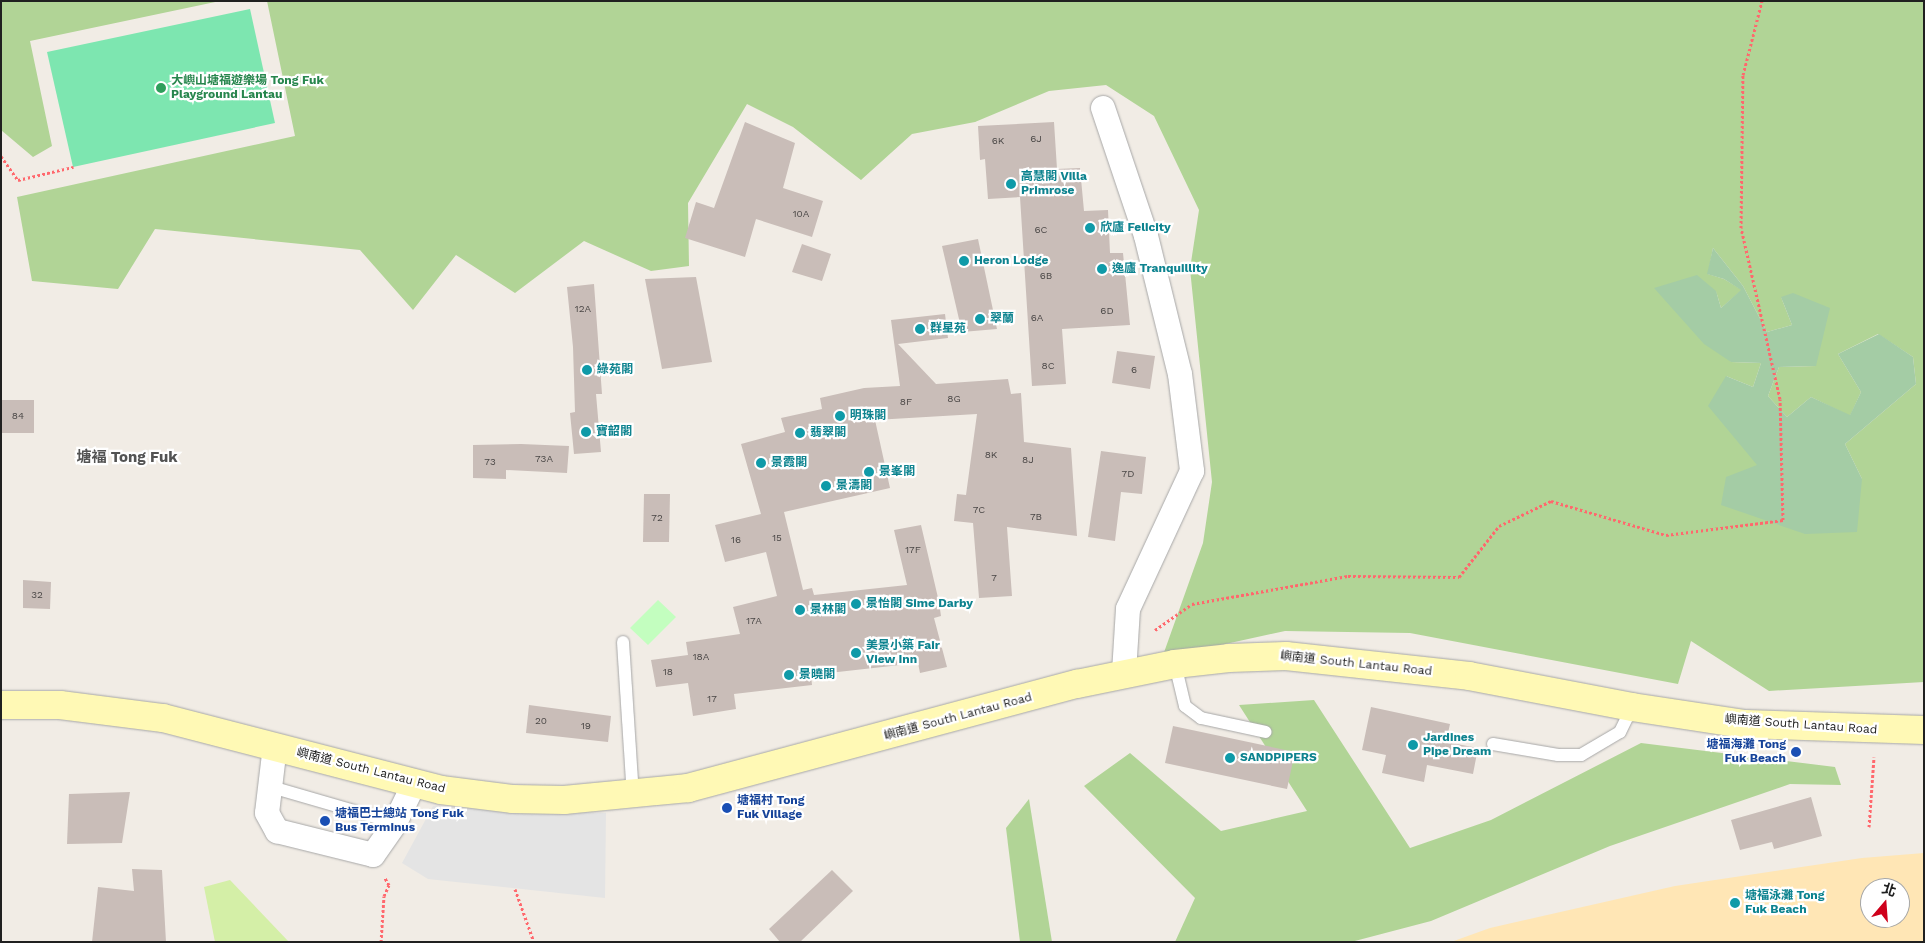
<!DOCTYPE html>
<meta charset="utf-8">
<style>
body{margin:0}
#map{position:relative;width:1925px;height:943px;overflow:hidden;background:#f1ece5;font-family:"Work Sans","Noto Sans TC",sans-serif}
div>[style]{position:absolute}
.grass>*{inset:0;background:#d4efa7}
.forest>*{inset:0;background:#b1d496}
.sand>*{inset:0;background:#ffe6b5}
.cemetery>*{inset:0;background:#a4cca5}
.park>*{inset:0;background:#c3febf}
.pitch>*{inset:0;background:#7de6b0}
.parking>*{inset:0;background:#e4e4e4}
.building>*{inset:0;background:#c9bdb8}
.path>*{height:3px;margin-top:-1.5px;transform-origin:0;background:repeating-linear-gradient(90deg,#ff686d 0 2.5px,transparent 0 5px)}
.roads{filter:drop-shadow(0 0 1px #a7a7a7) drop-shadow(0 0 1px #a7a7a7)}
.service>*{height:12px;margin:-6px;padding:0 6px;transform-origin:6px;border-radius:6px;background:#fff}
.minor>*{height:24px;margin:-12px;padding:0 12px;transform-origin:12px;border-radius:12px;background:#fff}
.secondary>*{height:28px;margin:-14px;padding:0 14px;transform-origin:14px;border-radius:14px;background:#fff9b5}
.dots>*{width:14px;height:14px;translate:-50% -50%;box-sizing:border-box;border:2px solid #fff;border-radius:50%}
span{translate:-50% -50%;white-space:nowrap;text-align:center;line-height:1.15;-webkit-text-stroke:4.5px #fff;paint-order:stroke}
.number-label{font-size:10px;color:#4a4746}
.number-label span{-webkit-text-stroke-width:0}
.leisure-label{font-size:12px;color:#27864d;font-weight:700}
.left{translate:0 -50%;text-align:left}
.culture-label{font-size:12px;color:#0d838f;font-weight:700}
.street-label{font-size:12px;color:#202020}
.transit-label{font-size:12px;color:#164399;font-weight:700}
.right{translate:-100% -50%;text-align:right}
.quarter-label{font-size:15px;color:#535353;font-weight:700}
.frame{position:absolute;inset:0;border:2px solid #202020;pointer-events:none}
.north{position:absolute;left:1860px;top:878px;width:50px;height:50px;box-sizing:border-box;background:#fff;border:1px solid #a6a6a6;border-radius:50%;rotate:18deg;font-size:14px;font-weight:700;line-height:20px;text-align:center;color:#202020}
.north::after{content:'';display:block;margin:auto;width:18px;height:22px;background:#cf001b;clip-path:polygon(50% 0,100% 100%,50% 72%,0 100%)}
</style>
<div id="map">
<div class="grass">
<div style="clip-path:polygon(230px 880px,289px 942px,215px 942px,204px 887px)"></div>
</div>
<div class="forest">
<div style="clip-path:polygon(1px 1px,220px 1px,30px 41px,52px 146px,33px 157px,1px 130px)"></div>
<div style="clip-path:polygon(evenodd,267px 1px,1924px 1px,1924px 682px,1769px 691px,1691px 641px,1678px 684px,1410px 633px,1285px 631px,1162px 658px,1203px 543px,1212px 482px,1190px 269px,1199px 210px,1154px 116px,1106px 85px,1049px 91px,975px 122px,912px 134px,861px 180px,793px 127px,747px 104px,688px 203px,689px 266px,651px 271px,584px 241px,515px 293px,456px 255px,413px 310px,360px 250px,155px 229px,118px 289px,32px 281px,17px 197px,295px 136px,267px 1px,1713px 248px,1743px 286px,1767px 332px,1792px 325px,1781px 297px,1816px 366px,1779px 367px,1768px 396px,1787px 417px,1811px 397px,1850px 416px,1861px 392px,1838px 354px,1878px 334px,1913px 357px,1916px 384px,1845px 444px,1862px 479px,1726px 376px,1753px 387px,1761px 363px,1731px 362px,1716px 291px,1721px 308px,1742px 290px,1724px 279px,1708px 274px,1713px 248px)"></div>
<div style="clip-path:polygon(1314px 700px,1410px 848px,1491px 820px,1641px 743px,1835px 767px,1841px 785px,1790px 784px,1610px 846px,1431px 921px,1351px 942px,1175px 942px,1195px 898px,1084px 786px,1130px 753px,1221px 831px,1307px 811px,1239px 705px)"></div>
<div style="clip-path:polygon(1029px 799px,1052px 942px,1020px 942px,1006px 828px)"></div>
</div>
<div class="sand">
<div style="clip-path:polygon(evenodd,1924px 853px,1924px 942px,1451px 942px,1490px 928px,1675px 886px,1862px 858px,1924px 853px,1870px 888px,1900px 888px,1900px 918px,1870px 918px,1870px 888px)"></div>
</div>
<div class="cemetery">
<div style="clip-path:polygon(1713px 248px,1743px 286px,1767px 332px,1792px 325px,1781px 297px,1793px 293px,1830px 308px,1816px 366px,1779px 367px,1768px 396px,1787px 417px,1811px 397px,1850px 415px,1861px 392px,1838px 354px,1879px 334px,1913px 357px,1916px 384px,1845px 444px,1862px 479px,1857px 532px,1805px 534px,1721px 505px,1726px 477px,1757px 465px,1708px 406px,1726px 376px,1753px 387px,1761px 363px,1731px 362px,1704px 344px,1654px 288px,1697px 275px,1716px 291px,1721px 308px,1741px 290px,1724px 279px,1707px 274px)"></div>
</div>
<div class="park">
<div style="clip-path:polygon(658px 600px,676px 617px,648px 645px,630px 628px)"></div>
</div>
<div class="pitch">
<div style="clip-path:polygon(250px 9px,275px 123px,73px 167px,47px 52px)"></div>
</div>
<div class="parking">
<div style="clip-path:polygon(433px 806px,606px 813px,605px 898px,428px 879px,402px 863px)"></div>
</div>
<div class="building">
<div style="clip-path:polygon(745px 122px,795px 143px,783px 188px,823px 201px,812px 237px,756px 219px,745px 257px,685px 238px,696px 202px,714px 208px)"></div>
<div style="clip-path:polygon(1054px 122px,1057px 169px,1080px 168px,1084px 211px,1108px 210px,1110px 253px,1123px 253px,1130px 325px,1062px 329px,1066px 384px,1032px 386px,1020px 197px,988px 199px,985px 159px,980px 160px,978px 126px)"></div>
<div style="clip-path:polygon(978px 239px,997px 329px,962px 332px,942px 246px)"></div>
<div style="clip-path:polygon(802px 244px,831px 254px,822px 281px,792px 272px)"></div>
<div style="clip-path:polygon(696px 277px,712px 362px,662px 369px,645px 279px)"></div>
<div style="clip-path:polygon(594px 284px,602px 394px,596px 394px,601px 452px,574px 454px,570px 413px,575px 412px,573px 347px,567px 287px)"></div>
<div style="clip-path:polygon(945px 314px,948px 338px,898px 344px,936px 384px,1008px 379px,1011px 394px,1021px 393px,1024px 442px,1071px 448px,1077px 536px,1007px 527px,1012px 596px,979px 598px,973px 523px,954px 521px,957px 494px,966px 495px,977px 414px,875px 420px,890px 488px,784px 512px,803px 590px,812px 588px,814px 595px,907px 585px,894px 530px,921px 525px,939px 602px,941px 616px,934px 618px,947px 667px,920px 673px,918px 663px,811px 675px,812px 685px,734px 694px,736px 709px,693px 716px,688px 683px,656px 687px,651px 660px,688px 655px,686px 642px,740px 634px,733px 607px,777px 596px,766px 552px,725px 562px,715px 525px,761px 514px,741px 444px,785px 432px,781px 418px,822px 409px,820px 398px,864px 388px,900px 386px,891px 320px)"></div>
<div style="clip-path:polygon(1117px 351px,1155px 356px,1150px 389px,1112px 383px)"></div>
<div style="clip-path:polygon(1px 400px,34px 400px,34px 433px,1px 433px)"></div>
<div style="clip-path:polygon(521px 444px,569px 446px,567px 473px,506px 470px,506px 479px,473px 478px,473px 445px)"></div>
<div style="clip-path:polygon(1101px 451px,1146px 457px,1142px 494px,1121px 492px,1115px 541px,1088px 537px)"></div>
<div style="clip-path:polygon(644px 494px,670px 494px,669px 542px,643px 542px)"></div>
<div style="clip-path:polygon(23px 580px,51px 582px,50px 609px,23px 608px)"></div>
<div style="clip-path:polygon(529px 705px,611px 716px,608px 742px,526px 733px)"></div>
<div style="clip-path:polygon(1371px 707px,1450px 724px,1446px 742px,1478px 748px,1473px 774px,1427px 765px,1424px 782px,1382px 773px,1386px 755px,1362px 750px)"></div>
<div style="clip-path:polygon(1173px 726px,1295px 752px,1287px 789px,1165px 763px)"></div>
<div style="clip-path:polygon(130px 792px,122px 843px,67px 844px,69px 794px)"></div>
<div style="clip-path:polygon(1811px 797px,1822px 836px,1774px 849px,1772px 842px,1740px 850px,1731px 820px)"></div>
<div style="clip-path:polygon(132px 869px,162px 870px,166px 942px,92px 942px,98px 887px,134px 891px)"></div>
<div style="clip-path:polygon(832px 870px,853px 891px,800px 942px,780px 942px,769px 929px)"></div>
</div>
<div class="path">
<div style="left:1px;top:156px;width:29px;rotate:55deg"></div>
<div style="left:18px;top:180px;width:57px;rotate:-13.3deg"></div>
<div style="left:1155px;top:630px;width:45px;rotate:-35.1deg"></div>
<div style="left:1192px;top:604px;width:158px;rotate:-10.2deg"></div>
<div style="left:1348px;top:576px;width:111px;rotate:0.5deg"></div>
<div style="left:1459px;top:577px;width:65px;rotate:-51.9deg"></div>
<div style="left:1499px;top:526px;width:58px;rotate:-25.7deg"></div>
<div style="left:1551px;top:501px;width:120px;rotate:16.5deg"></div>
<div style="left:1666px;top:535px;width:118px;rotate:-7.3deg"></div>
<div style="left:1783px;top:520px;width:121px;rotate:-91.4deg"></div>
<div style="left:1780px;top:399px;width:175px;rotate:-102.8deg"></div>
<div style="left:1741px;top:228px;width:153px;rotate:-89.3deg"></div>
<div style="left:1743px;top:75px;width:76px;rotate:-75.6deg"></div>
<div style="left:1869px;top:827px;width:70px;rotate:-85.9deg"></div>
<div style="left:515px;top:889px;width:56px;rotate:70.3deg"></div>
<div style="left:381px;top:942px;width:46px;rotate:-86.3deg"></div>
<div style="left:384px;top:896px;width:12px;rotate:-66deg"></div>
<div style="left:389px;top:885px;width:8px;rotate:-120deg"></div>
</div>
<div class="roads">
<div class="service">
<div style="left:623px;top:642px;width:154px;rotate:86.3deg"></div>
<div style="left:1175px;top:664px;width:43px;rotate:76.6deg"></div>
<div style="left:1185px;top:706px;width:20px;rotate:37deg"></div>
<div style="left:1201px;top:718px;width:66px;rotate:12.2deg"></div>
<div style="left:1493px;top:744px;width:66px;rotate:9.6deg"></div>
<div style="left:1558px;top:755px;width:23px"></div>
<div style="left:1581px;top:755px;width:45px;rotate:-30.5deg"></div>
<div style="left:1620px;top:732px;width:28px;rotate:-64deg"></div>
<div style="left:268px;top:786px;width:132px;rotate:16.2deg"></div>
</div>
<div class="minor">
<div style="left:1103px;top:108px;width:135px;rotate:71.4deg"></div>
<div style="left:1146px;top:236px;width:142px;rotate:76.2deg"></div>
<div style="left:1180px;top:374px;width:98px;rotate:82.9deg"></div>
<div style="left:1192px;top:471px;width:152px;rotate:114.9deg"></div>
<div style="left:1128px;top:609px;width:64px;rotate:93.6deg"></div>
<div style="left:275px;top:746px;width:67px;rotate:96.8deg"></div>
<div style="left:267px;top:813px;width:21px;rotate:61deg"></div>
<div style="left:277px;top:831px;width:99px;rotate:14deg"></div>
<div style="left:373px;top:855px;width:39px;rotate:-55deg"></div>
<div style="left:395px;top:823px;width:43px;rotate:-64deg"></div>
</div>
<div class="secondary">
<div style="left:1px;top:705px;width:59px"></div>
<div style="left:60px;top:705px;width:104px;rotate:7.2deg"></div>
<div style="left:163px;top:718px;width:287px;rotate:14.5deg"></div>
<div style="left:441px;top:790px;width:73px;rotate:7.1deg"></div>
<div style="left:513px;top:799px;width:51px;rotate:1.1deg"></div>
<div style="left:564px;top:800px;width:125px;rotate:-5.5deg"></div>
<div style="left:688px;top:788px;width:403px;rotate:-15deg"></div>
<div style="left:1077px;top:684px;width:100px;rotate:-11.5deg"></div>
<div style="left:1175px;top:664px;width:54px;rotate:-6.3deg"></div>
<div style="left:1229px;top:658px;width:57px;rotate:-2deg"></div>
<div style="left:1286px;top:656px;width:184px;rotate:6.2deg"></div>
<div style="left:1469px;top:676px;width:166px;rotate:10.8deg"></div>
<div style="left:1632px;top:707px;width:114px;rotate:8.6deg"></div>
<div style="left:1745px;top:724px;width:179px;rotate:1.9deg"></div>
</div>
</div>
<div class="dots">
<div style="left:161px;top:88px;background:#2e9e5b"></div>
<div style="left:1011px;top:184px;background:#0f9aa8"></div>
<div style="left:1090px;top:228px;background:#0f9aa8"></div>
<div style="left:964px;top:261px;background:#0f9aa8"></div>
<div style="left:1102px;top:269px;background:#0f9aa8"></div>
<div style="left:980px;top:319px;background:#0f9aa8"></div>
<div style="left:920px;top:329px;background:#0f9aa8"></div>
<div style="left:587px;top:370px;background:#0f9aa8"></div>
<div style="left:840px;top:416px;background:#0f9aa8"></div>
<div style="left:586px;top:432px;background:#0f9aa8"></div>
<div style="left:800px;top:433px;background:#0f9aa8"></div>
<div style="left:761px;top:463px;background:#0f9aa8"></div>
<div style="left:869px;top:472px;background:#0f9aa8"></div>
<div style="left:826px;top:486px;background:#0f9aa8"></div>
<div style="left:856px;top:604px;background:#0f9aa8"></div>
<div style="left:800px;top:610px;background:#0f9aa8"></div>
<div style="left:856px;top:653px;background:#0f9aa8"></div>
<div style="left:789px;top:675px;background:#0f9aa8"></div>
<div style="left:1413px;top:745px;background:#0f9aa8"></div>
<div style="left:1796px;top:752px;background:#1a4fb4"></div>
<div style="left:1230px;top:758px;background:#0f9aa8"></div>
<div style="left:727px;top:808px;background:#1a4fb4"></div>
<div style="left:325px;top:821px;background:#1a4fb4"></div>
<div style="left:1735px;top:903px;background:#0f9aa8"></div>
</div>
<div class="number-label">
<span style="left:1036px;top:139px">6J</span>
<span style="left:998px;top:141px">6K</span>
<span style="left:801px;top:214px">10A</span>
<span style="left:1041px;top:230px">6C</span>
<span style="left:1046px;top:276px">6B</span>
<span style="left:583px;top:309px">12A</span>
<span style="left:1107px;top:311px">6D</span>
<span style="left:1037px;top:318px">6A</span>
<span style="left:1048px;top:366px">8C</span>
<span style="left:1134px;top:370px">6</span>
<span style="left:954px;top:399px">8G</span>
<span style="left:906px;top:402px">8F</span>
<span style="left:18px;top:416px">84</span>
<span style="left:991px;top:455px">8K</span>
<span style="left:544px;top:459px">73A</span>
<span style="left:1028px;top:460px">8J</span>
<span style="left:490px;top:462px">73</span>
<span style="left:1128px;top:474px">7D</span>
<span style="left:979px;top:510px">7C</span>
<span style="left:1036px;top:517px">7B</span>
<span style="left:657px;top:518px">72</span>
<span style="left:777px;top:538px">15</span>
<span style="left:736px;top:540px">16</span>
<span style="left:913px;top:550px">17F</span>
<span style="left:994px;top:578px">7</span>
<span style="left:37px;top:595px">32</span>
<span style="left:754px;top:621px">17A</span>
<span style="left:701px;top:657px">18A</span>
<span style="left:668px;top:672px">18</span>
<span style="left:712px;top:699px">17</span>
<span style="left:541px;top:721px">20</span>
<span style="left:586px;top:726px">19</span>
</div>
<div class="leisure-label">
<span class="left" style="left:171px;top:88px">大嶼山塘福遊樂場 Tong Fuk<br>Playground Lantau</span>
</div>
<div class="culture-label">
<span class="left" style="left:1021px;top:184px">高慧閣 Villa<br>Primrose</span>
<span class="left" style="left:1100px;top:228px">欣廬 Felicity</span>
<span class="left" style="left:974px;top:261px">Heron Lodge</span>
<span class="left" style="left:1112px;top:269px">逸廬 Tranquillity</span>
<span class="left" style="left:990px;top:319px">翠蘭</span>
<span class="left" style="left:930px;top:329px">群星苑</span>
<span class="left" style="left:597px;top:370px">綠苑閣</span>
<span class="left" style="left:850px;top:416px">明珠閣</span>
<span class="left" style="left:596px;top:432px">寶韶閣</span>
<span class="left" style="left:810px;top:433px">翡翠閣</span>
<span class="left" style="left:771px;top:463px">景霞閣</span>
<span class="left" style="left:879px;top:472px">景峯閣</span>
<span class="left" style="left:836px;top:486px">景濤閣</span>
<span class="left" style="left:866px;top:604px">景怡閣 Sime Darby</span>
<span class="left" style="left:810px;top:610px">景林閣</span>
<span class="left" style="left:866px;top:653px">美景小築 Fair<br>View Inn</span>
<span class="left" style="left:799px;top:675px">景曉閣</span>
<span class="left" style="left:1423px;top:745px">Jardines<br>Pipe Dream</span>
<span class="left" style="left:1240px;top:758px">SANDPIPERS</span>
<span class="left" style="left:1745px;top:903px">塘褔泳灘 Tong<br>Fuk Beach</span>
</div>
<div class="street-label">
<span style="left:1356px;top:664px;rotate:6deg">嶼南道 South Lantau Road</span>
<span style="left:958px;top:717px;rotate:-15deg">嶼南道 South Lantau Road</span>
<span style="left:1801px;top:725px;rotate:4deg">嶼南道 South Lantau Road</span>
<span style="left:371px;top:771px;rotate:14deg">嶼南道 South Lantau Road</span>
</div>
<div class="transit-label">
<span class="right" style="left:1786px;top:752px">塘福海灘 Tong<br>Fuk Beach</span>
<span class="left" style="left:737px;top:808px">塘福村 Tong<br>Fuk Village</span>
<span class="left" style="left:335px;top:821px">塘福巴士總站 Tong Fuk<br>Bus Terminus</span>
</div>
<div class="quarter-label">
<span style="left:127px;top:458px">塘褔 Tong Fuk</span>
</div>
<div class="frame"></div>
<div class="north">北</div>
</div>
